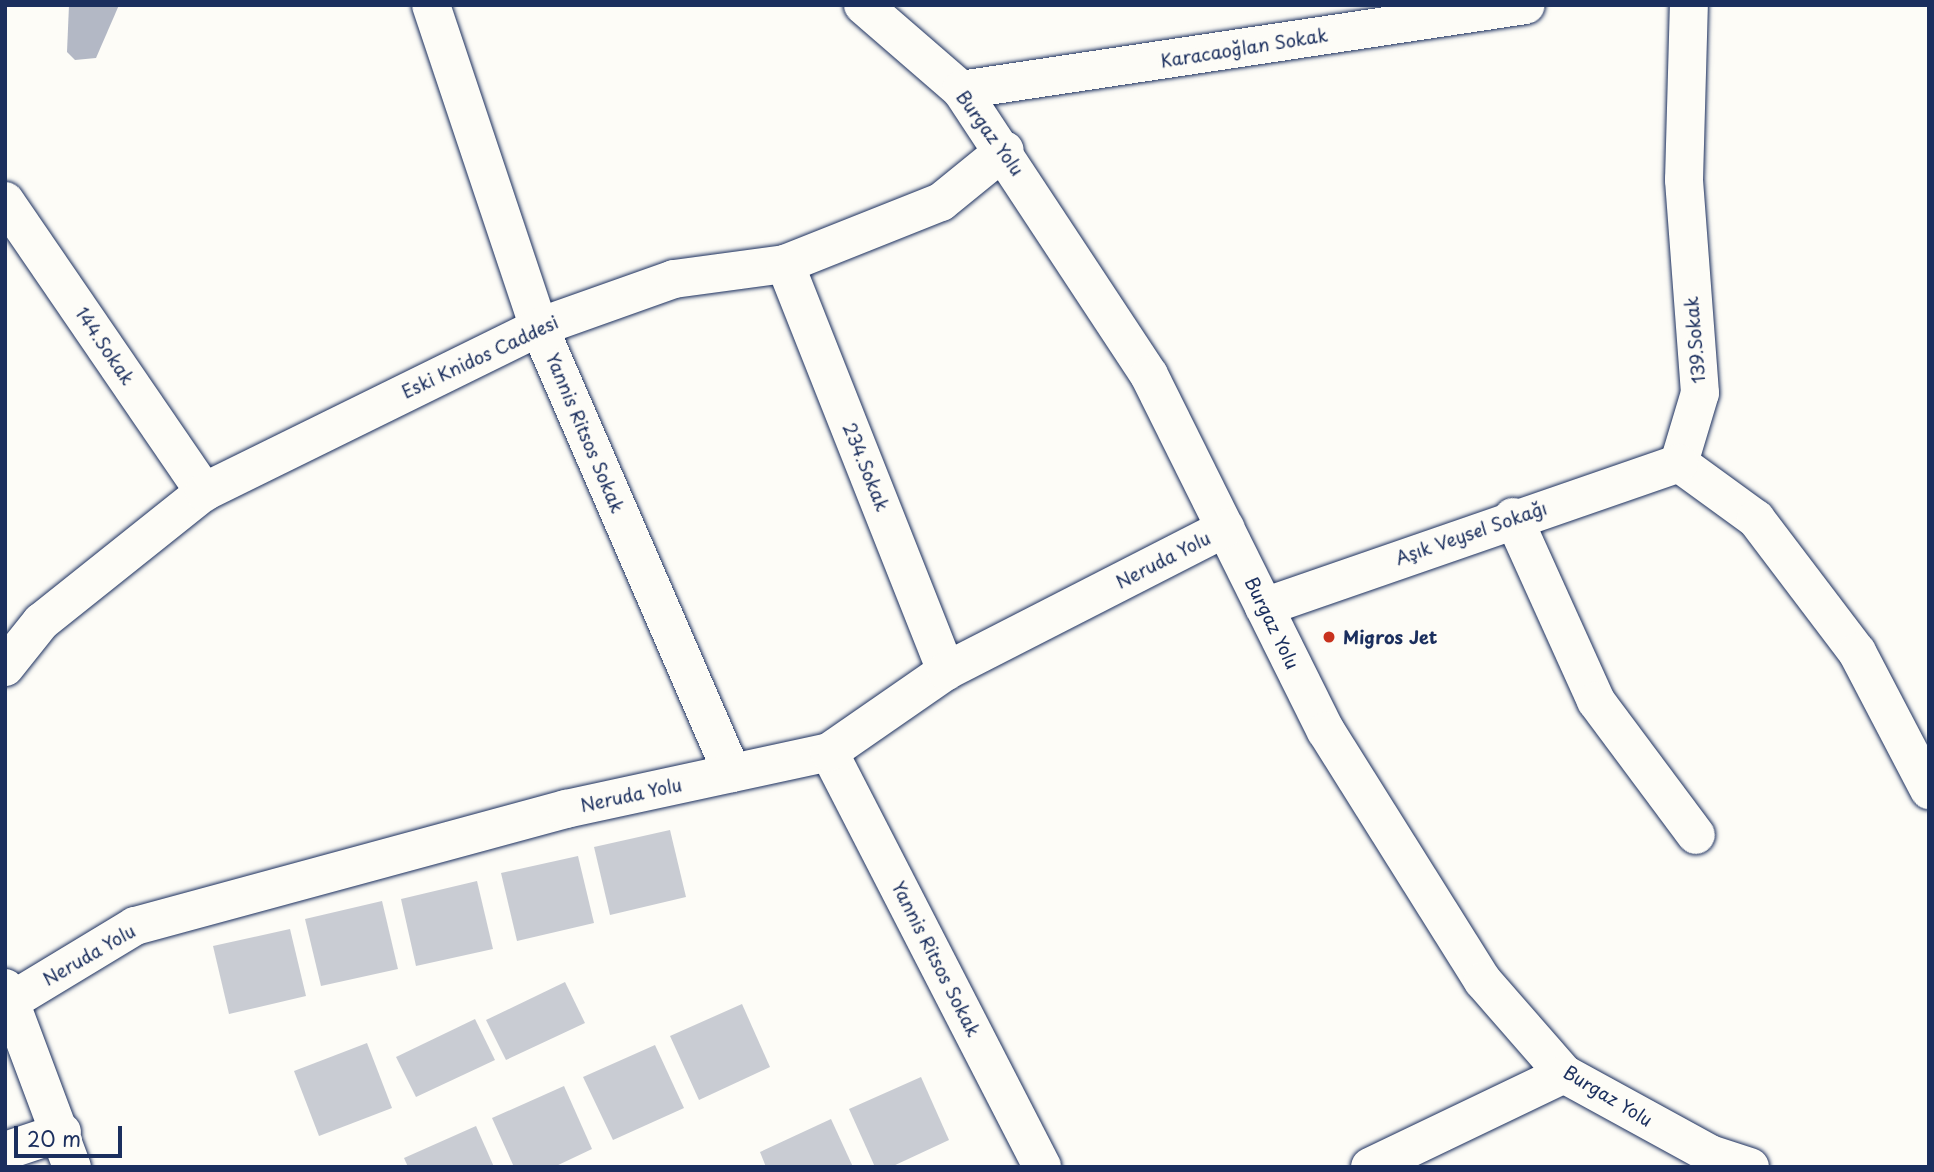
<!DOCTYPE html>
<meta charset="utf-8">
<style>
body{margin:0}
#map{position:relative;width:1934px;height:1172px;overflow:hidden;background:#fdfcf7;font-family:"Playpen Sans",sans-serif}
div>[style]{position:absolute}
.water>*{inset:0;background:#b3b8c5}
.building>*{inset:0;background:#c9ccd3}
.roads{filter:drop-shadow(0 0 2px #1b2f5e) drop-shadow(0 0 2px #1b2f5e)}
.minor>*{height:38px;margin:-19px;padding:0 19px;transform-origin:19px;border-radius:19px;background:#fdfcf7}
.dots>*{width:19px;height:19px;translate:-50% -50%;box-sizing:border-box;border:4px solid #fdfcf7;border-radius:50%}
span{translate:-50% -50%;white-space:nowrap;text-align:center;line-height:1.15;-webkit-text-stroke:7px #fdfcf7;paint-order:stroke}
.street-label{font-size:18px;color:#1b2f5e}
.poi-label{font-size:18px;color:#1b2f5e;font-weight:700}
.left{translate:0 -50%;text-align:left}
.frame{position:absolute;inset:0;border:7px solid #1b2f5e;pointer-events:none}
.scale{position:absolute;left:14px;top:1126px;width:108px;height:32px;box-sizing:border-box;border:4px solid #1b2f5e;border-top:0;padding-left:9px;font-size:21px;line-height:24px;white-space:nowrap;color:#1b2f5e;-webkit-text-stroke:5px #fdfcf7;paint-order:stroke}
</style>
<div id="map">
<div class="water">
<div style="clip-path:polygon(69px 5px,119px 5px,96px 58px,75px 60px,67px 52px)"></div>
</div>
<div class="building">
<div style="clip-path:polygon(670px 830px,686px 897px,610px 915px,594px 847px)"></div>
<div style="clip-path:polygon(578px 856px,594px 923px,517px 941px,501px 873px)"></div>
<div style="clip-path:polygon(477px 881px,493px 949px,416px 966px,401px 899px)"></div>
<div style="clip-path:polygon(382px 901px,398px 969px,321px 986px,305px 919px)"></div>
<div style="clip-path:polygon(290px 929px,306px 996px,229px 1014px,213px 946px)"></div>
<div style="clip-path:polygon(565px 982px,585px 1023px,506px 1060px,486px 1020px)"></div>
<div style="clip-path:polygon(742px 1004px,770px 1067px,699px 1100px,670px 1036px)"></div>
<div style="clip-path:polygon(475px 1019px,495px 1060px,416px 1097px,396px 1057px)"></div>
<div style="clip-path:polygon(367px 1043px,392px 1108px,319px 1136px,294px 1071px)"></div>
<div style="clip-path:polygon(655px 1045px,684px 1108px,613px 1140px,583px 1077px)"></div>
<div style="clip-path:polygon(921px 1077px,949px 1140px,891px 1167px,875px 1167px,849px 1109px)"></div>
<div style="clip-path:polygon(564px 1086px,592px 1149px,554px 1167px,514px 1167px,492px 1118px)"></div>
<div style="clip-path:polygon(831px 1119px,853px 1167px,766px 1167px,760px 1152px)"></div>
<div style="clip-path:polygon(476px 1126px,494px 1167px,408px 1167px,404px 1158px)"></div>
</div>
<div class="roads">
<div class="minor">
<div style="left:431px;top:5px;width:340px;rotate:71.5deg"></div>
<div style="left:539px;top:327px;width:486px;rotate:66.6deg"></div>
<div style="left:863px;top:5px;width:130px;rotate:40.9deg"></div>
<div style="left:961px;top:90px;width:341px;rotate:56.6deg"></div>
<div style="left:1149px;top:375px;width:398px;rotate:63.6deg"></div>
<div style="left:1326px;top:731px;width:295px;rotate:57.9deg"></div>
<div style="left:1483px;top:981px;width:123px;rotate:48.9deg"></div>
<div style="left:1564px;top:1074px;width:166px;rotate:28.7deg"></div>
<div style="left:1710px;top:1154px;width:42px;rotate:18deg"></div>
<div style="left:961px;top:90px;width:571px;rotate:-8.56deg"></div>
<div style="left:5px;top:201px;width:353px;rotate:55.6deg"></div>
<div style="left:785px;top:264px;width:438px;rotate:68.4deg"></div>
<div style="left:1679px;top:463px;width:73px;rotate:-73.3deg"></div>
<div style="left:1700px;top:393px;width:214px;rotate:-94.3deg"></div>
<div style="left:1684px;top:180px;width:175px;rotate:-88.4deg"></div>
<div style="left:1679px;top:463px;width:95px;rotate:36deg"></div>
<div style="left:1756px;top:519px;width:167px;rotate:52.8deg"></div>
<div style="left:1857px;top:652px;width:156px;rotate:62.4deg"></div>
<div style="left:1513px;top:517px;width:202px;rotate:65.7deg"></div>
<div style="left:1596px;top:701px;width:167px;rotate:53.3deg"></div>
<div style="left:1264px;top:607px;width:439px;rotate:-19.1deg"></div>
<div style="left:5px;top:667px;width:58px;rotate:-51.3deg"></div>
<div style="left:41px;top:622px;width:208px;rotate:-38.6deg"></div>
<div style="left:204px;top:492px;width:373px;rotate:-26.2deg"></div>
<div style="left:539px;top:327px;width:143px;rotate:-19.6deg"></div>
<div style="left:674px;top:279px;width:112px;rotate:-7.7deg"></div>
<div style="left:785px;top:264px;width:168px;rotate:-21.7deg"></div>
<div style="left:941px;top:202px;width:82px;rotate:-39.1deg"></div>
<div style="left:829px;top:752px;width:466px;rotate:62.8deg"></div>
<div style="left:5px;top:988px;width:191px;rotate:69.5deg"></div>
<div style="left:11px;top:1001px;width:145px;rotate:-31.2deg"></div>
<div style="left:135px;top:926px;width:447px;rotate:-15.2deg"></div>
<div style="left:566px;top:809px;width:269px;rotate:-12.2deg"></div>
<div style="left:829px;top:752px;width:142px;rotate:-34.7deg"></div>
<div style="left:946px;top:671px;width:314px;rotate:-27.1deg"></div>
<div style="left:5px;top:1151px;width:60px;rotate:-18.4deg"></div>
<div style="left:1370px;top:1167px;width:215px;rotate:-25.6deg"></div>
</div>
</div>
<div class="dots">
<div style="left:1329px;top:637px;background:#c8321e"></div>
</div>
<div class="street-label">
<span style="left:1244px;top:48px;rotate:-9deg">Karacaoğlan Sokak</span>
<span style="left:990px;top:133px;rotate:54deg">Burgaz Yolu</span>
<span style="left:1695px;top:340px;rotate:-95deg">139.Sokak</span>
<span style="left:105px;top:346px;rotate:56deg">144.Sokak</span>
<span style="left:480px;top:357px;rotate:-25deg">Eski Knidos Caddesi</span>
<span style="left:585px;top:433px;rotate:67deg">Yannis Ritsos Sokak</span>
<span style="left:866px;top:467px;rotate:68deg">234.Sokak</span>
<span style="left:1471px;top:533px;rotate:-19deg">Aşık Veysel Sokağı</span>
<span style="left:1163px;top:560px;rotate:-27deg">Neruda Yolu</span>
<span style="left:1272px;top:623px;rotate:64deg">Burgaz Yolu</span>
<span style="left:631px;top:795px;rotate:-12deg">Neruda Yolu</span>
<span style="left:89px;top:955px;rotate:-30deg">Neruda Yolu</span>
<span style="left:936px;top:959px;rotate:63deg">Yannis Ritsos Sokak</span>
<span style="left:1608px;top:1096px;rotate:31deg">Burgaz Yolu</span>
</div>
<div class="poi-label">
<span class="left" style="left:1343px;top:637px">Migros Jet</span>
</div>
<div class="frame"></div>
<div class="scale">20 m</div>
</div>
